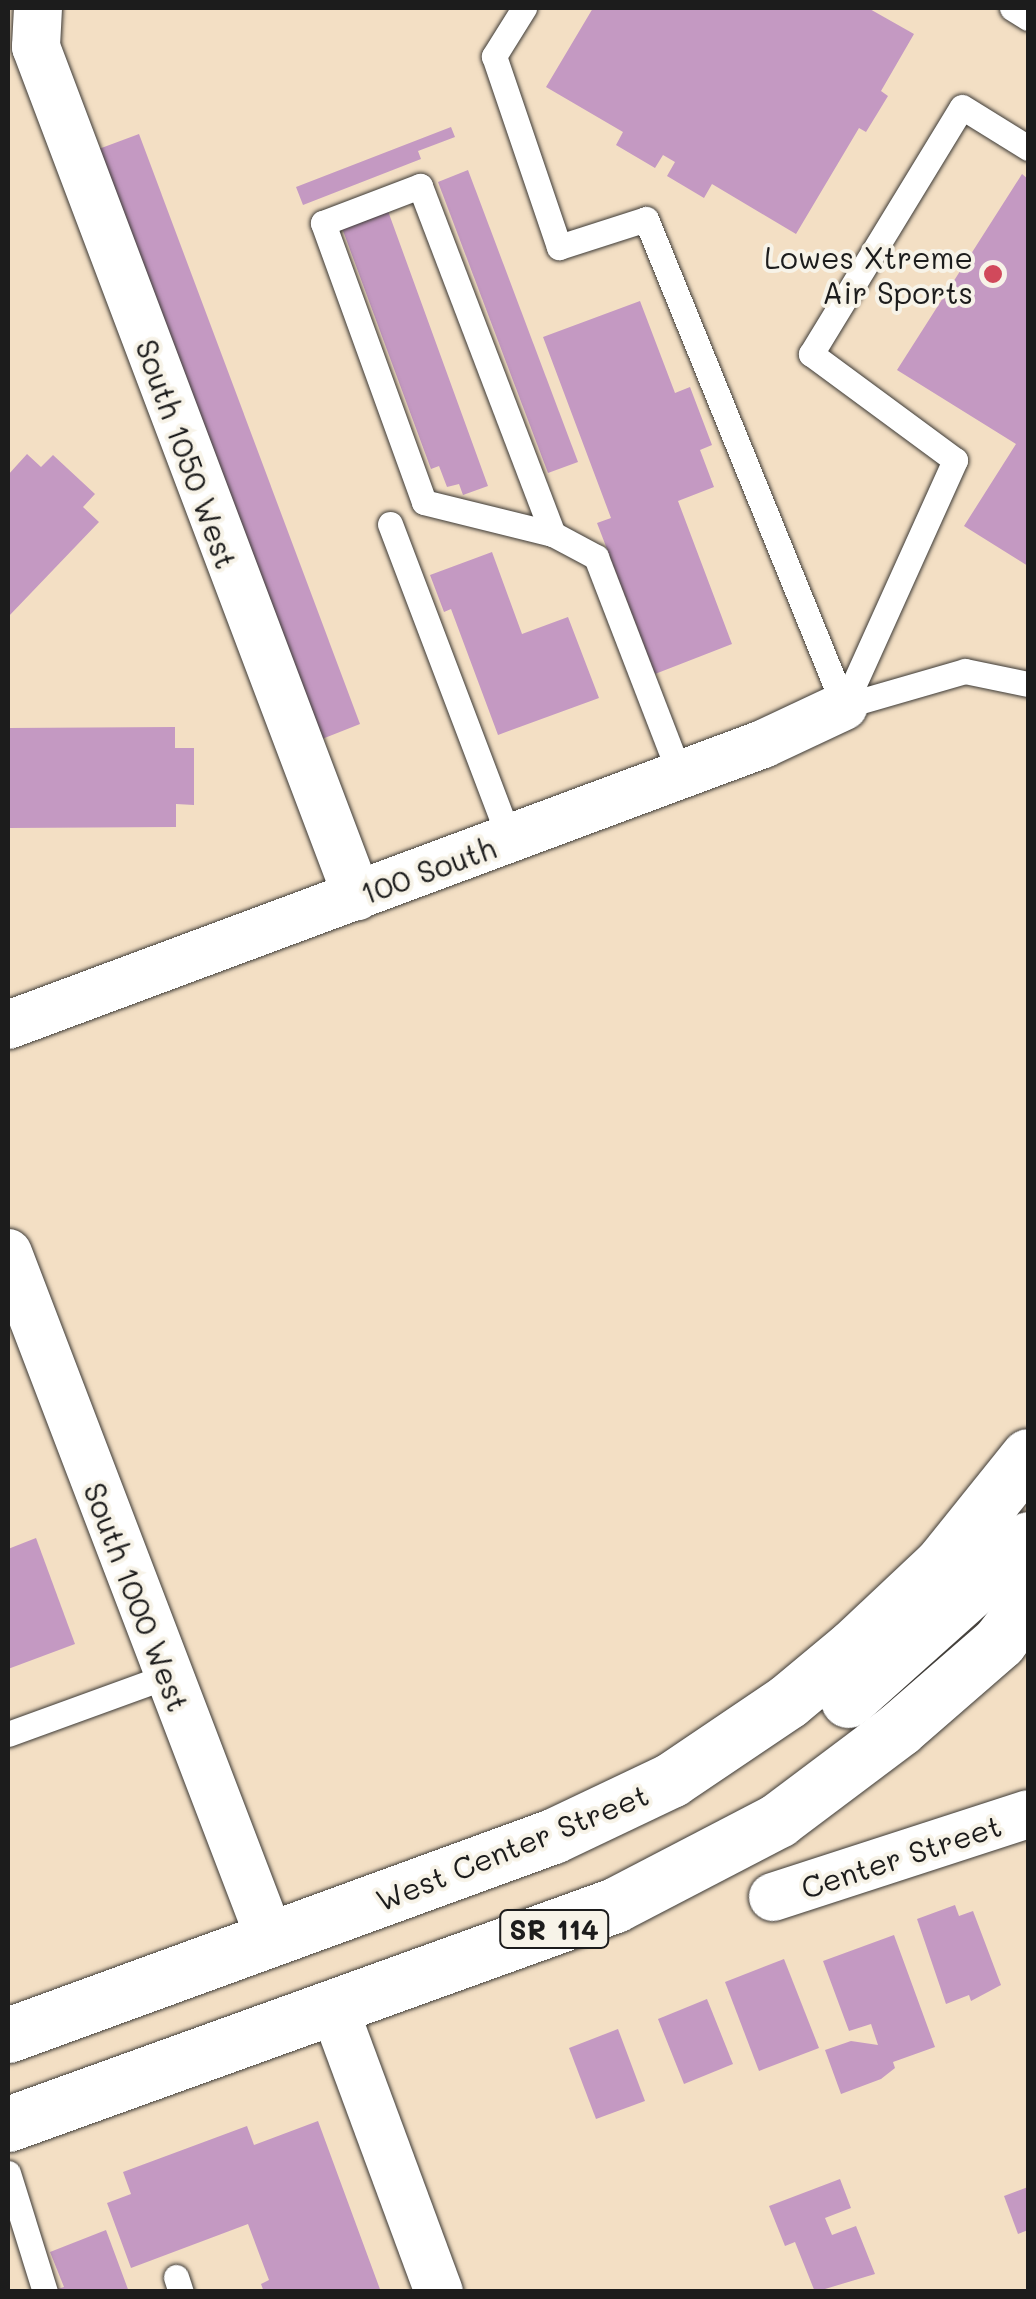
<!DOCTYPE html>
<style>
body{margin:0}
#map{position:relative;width:1036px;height:2299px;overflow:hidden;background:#f3dfc4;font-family:Mali,sans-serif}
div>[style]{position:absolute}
.building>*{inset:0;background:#c499c2}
.roads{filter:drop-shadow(0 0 2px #3c3935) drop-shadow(0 0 2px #3c3935)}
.lane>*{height:25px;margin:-12.5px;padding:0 12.5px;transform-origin:12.5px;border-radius:12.5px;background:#fff}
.street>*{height:48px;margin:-24px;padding:0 24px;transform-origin:24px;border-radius:24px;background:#fff}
.primary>*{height:55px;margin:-27.5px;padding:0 27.5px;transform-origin:27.5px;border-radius:27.5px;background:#fff}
.dots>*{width:28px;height:28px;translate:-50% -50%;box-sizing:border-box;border:5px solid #f7f3e8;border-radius:50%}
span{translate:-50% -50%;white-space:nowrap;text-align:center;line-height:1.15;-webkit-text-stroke:8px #f7f3e8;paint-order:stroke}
.shield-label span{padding:2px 8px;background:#f7f3e8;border:2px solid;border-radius:8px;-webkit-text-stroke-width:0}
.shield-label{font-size:28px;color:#1c1c1c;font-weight:700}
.poi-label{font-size:30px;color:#1c1c1c}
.right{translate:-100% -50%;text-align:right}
.street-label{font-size:30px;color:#1c1c1c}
.frame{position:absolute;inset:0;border:10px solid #1c1c1c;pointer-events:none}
</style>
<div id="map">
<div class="building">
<div style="clip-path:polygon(593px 8px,868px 8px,914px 34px,881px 91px,888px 96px,866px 132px,859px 128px,796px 234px,712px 184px,704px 198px,667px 176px,675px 162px,663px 155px,655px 168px,616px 145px,623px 132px,546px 87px)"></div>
<div style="clip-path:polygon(451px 127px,455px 137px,418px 151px,421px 159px,303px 205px,296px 187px)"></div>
<div style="clip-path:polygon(139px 134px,360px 724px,317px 741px,96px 150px)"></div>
<div style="clip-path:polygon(468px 170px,578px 462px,548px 473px,438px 182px)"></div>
<div style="clip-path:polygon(1022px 174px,1028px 179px,1028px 566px,964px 526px,1016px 444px,897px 370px)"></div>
<div style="clip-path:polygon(388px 211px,488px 486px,463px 495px,459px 484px,447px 487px,439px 466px,431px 469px,342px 228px)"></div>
<div style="clip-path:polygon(640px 301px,675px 393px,690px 387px,712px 445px,700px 450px,714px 487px,678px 501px,732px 644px,655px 674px,597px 523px,611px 518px,543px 337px)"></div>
<div style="clip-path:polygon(27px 454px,41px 467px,53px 455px,95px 494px,83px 507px,99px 522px,8px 617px,8px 475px)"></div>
<div style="clip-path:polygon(492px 552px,522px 634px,568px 617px,599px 698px,498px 735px,451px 609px,444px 612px,430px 575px)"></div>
<div style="clip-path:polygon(175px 727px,175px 748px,194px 748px,194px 805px,176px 804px,176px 827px,8px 828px,8px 728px)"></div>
<div style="clip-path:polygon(36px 1538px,75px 1644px,8px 1669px,8px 1549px)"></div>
<div style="clip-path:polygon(955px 1905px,959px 1916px,973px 1911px,1001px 1985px,971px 2001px,969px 1995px,946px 2004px,917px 1919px)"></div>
<div style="clip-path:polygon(894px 1935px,935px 2047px,893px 2062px,895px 2068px,881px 2079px,841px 2094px,825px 2050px,851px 2041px,878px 2045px,871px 2024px,849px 2031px,823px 1961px)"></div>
<div style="clip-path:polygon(784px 1959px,819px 2048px,759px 2071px,725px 1982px)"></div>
<div style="clip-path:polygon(707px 1999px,733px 2064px,684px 2084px,658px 2019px)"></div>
<div style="clip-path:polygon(618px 2029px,645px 2101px,596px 2119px,569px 2048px)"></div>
<div style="clip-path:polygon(318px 2121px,381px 2292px,264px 2292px,261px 2284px,269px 2280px,248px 2224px,131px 2268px,107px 2203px,131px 2194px,123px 2172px,247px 2126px,254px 2145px)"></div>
<div style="clip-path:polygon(840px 2179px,851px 2208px,825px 2218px,832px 2235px,856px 2226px,875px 2274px,815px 2292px,795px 2242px,785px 2246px,769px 2206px)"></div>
<div style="clip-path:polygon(1028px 2187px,1028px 2230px,1018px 2234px,1004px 2196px)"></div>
<div style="clip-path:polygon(106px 2230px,129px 2292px,52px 2291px,64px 2287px,50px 2252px)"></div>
</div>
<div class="roads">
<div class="lane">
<div style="left:524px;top:8px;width:57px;rotate:122deg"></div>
<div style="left:494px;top:56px;width:202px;rotate:71.2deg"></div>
<div style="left:559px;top:247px;width:91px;rotate:-17.8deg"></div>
<div style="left:646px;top:219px;width:526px;rotate:67.87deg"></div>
<div style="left:1012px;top:8px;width:19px;rotate:32deg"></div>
<div style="left:390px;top:524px;width:338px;rotate:69.2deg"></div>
<div style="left:553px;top:534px;width:133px;rotate:-166.1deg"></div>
<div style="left:424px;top:502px;width:297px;rotate:-109.9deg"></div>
<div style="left:323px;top:223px;width:104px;rotate:-20.9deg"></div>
<div style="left:420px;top:186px;width:373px;rotate:69.1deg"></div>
<div style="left:553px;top:534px;width:49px;rotate:28.1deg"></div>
<div style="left:596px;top:557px;width:234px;rotate:68.9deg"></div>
<div style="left:844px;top:706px;width:270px;rotate:-65.7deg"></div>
<div style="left:955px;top:460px;width:179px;rotate:-143.6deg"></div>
<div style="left:811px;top:354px;width:289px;rotate:-58.6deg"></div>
<div style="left:962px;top:107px;width:78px;rotate:31.8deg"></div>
<div style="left:844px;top:706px;width:126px;rotate:-16.1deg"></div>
<div style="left:965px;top:671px;width:64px;rotate:11.7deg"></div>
<div style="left:8px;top:1734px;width:169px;rotate:-20deg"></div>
<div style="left:8px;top:2173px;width:125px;rotate:72.7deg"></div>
<div style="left:176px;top:2277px;width:16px;rotate:72deg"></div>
</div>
<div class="street">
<div style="left:38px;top:8px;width:39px;rotate:93deg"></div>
<div style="left:36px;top:47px;width:908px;rotate:69.29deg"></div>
<div style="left:8px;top:1025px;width:806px;rotate:-20.41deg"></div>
<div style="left:763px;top:744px;width:89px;rotate:-25.1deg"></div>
<div style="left:8px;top:1253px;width:737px;rotate:69.08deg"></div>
<div style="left:773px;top:1897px;width:268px;rotate:-18deg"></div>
<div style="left:335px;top:2011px;width:300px;rotate:69.7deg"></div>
</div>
<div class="primary">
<div style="left:848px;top:1700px;width:241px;rotate:-41.8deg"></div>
<div style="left:8px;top:2035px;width:580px;rotate:-20.06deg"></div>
<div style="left:553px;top:1836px;width:131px;rotate:-25.4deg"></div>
<div style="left:671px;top:1780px;width:141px;rotate:-34deg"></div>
<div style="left:788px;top:1701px;width:86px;rotate:-39.8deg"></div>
<div style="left:854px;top:1646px;width:121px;rotate:-43.3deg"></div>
<div style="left:942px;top:1563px;width:137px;rotate:-51.2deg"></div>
<div style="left:8px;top:2124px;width:645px;rotate:-19.84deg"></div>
<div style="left:615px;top:1905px;width:184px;rotate:-27.5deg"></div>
<div style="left:778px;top:1820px;width:151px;rotate:-36.9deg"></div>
<div style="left:899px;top:1729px;width:133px;rotate:-41deg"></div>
<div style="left:999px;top:1642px;width:48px;rotate:-52.7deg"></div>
</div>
</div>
<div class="dots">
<div style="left:993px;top:274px;background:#d1495b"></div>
</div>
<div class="shield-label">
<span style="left:554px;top:1929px">SR 114</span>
</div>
<div class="poi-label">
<span class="right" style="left:973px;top:274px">Lowes Xtreme<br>Air Sports</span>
</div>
<div class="street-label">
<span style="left:187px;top:454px;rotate:70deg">South 1050 West</span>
<span style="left:428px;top:870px;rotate:-20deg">100 South</span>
<span style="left:137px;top:1597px;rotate:69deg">South 1000 West</span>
<span style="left:512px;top:1847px;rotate:-22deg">West Center Street</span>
<span style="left:901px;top:1856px;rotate:-18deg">Center Street</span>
</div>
<div class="frame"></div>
</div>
